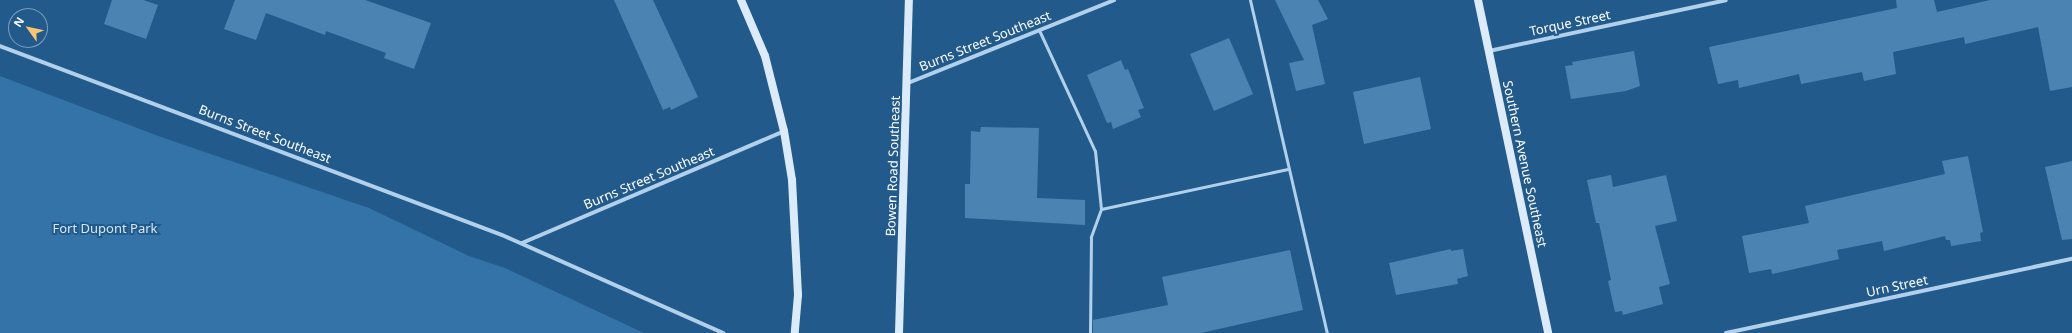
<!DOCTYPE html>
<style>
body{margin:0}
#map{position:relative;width:2072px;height:333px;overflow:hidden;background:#225a8c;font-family:"Noto Sans",sans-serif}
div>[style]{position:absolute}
.green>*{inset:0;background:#3373a7}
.building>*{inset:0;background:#4b84b3}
.lane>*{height:3px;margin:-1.5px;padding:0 1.5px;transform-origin:1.5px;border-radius:1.5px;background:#b0d0eb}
.street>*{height:4px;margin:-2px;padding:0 2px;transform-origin:2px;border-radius:2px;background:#b0d0eb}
.secondary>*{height:8px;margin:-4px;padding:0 4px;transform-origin:4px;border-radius:4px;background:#dcebf9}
span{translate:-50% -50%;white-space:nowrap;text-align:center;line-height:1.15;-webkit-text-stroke:4px #225a8c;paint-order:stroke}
.street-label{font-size:13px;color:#fff}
.park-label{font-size:13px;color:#d5e8f8}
.north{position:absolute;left:8px;top:8px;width:40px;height:40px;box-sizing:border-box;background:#225a8c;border:1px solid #7a9cba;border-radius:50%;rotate:303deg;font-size:11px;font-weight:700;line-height:16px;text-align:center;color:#fff}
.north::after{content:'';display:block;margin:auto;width:14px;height:18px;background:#f7c472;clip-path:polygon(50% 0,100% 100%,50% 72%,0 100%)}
</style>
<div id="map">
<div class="green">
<div style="clip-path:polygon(0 76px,161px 137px,369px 208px,469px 256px,505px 268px,644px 333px,0 333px)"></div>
</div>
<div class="building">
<div style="clip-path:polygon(112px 0,143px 0,158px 5px,146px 39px,104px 24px)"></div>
<div style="clip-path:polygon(235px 0,365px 0,431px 23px,414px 69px,384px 58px,386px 53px,326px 31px,325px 35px,266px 13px,256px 40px,224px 29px)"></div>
<div style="clip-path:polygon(614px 0,653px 0,698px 97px,671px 110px,670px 107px,663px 110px)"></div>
<div style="clip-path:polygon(1275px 0,1318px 0,1328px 19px,1312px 25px,1325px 84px,1296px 91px,1289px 63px,1304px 60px)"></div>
<div style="clip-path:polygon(1896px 0,1934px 0,1937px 12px,1990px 0,2072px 0,2072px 87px,2050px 91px,2038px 27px,1965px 44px,1964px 37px,1893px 52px,1896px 74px,1864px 81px,1862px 72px,1801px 84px,1799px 74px,1739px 88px,1738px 80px,1718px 84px,1709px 47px,1897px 8px)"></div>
<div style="clip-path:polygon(1229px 38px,1253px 94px,1214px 111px,1190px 54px)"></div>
<div style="clip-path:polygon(1634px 51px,1640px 86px,1626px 91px,1571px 99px,1565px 66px,1573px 65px,1572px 62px)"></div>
<div style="clip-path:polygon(1121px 60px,1125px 70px,1128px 69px,1144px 108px,1138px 110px,1141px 117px,1113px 129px,1111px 122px,1107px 123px,1087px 75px)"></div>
<div style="clip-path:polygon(1420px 77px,1431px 129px,1364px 144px,1353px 92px)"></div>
<div style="clip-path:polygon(981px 127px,1039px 128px,1037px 198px,1085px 200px,1085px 225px,965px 218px,965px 184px,970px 184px,971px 131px,980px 132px)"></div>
<div style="clip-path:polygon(1968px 156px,1983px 232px,1980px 233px,1981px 241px,1951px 246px,1950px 240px,1946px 240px,1945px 236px,1884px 251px,1882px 241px,1837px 250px,1839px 259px,1772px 274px,1771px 269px,1749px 273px,1742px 236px,1809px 223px,1805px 206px,1945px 174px,1942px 161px)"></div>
<div style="clip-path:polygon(2072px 161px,2072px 239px,2062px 240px,2045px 167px)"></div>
<div style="clip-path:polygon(1611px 175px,1613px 187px,1666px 175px,1677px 221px,1655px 226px,1670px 284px,1659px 287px,1663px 304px,1623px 315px,1622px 311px,1615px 312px,1608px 281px,1611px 280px,1599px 223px,1596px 223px,1587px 180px)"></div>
<div style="clip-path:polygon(1451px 249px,1451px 251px,1463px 249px,1468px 276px,1457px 279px,1458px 284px,1396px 295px,1389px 263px)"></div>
<div style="clip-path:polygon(1290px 250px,1303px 310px,1201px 333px,1093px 333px,1093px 320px,1168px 305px,1162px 277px)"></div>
</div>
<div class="lane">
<div style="left:1250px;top:0;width:342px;rotate:77deg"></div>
<div style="left:1039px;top:30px;width:133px;rotate:65.2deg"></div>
<div style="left:1095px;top:151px;width:58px;rotate:84.1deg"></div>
<div style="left:1101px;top:209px;width:30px;rotate:110deg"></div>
<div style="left:1091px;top:237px;width:96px;rotate:90.6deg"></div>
<div style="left:1101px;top:209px;width:191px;rotate:-12.1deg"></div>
</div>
<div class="street">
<div style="left:0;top:46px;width:536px;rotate:20.63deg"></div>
<div style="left:502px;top:235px;width:242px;rotate:23.9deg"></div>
<div style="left:1489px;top:51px;width:242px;rotate:-12.1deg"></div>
<div style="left:908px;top:83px;width:222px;rotate:-21.9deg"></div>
<div style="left:522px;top:243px;width:285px;rotate:-23.1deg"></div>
<div style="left:1726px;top:333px;width:354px;rotate:-12.1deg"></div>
</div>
<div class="secondary">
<div style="left:741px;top:0;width:61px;rotate:66.8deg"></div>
<div style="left:765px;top:56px;width:77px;rotate:75.8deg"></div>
<div style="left:784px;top:131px;width:50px;rotate:80.7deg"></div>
<div style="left:792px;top:180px;width:115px;rotate:87deg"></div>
<div style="left:798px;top:295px;width:38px;rotate:95deg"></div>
<div style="left:1478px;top:0;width:340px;rotate:78.1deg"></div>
<div style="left:899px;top:333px;width:333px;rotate:-88.3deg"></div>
</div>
<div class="street-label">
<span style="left:1570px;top:23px;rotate:-12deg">Torque Street</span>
<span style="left:985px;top:41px;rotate:-22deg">Burns Street Southeast</span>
<span style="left:265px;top:134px;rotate:21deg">Burns Street Southeast</span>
<span style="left:1525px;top:164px;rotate:78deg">Southern Avenue Southeast</span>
<span style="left:893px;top:166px;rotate:-88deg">Bowen Road Southeast</span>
<span style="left:649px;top:178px;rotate:-23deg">Burns Street Southeast</span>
<span style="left:1897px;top:286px;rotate:-12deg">Urn Street</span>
</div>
<div class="park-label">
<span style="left:105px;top:228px">Fort Dupont Park</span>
</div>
<div class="north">N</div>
</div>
